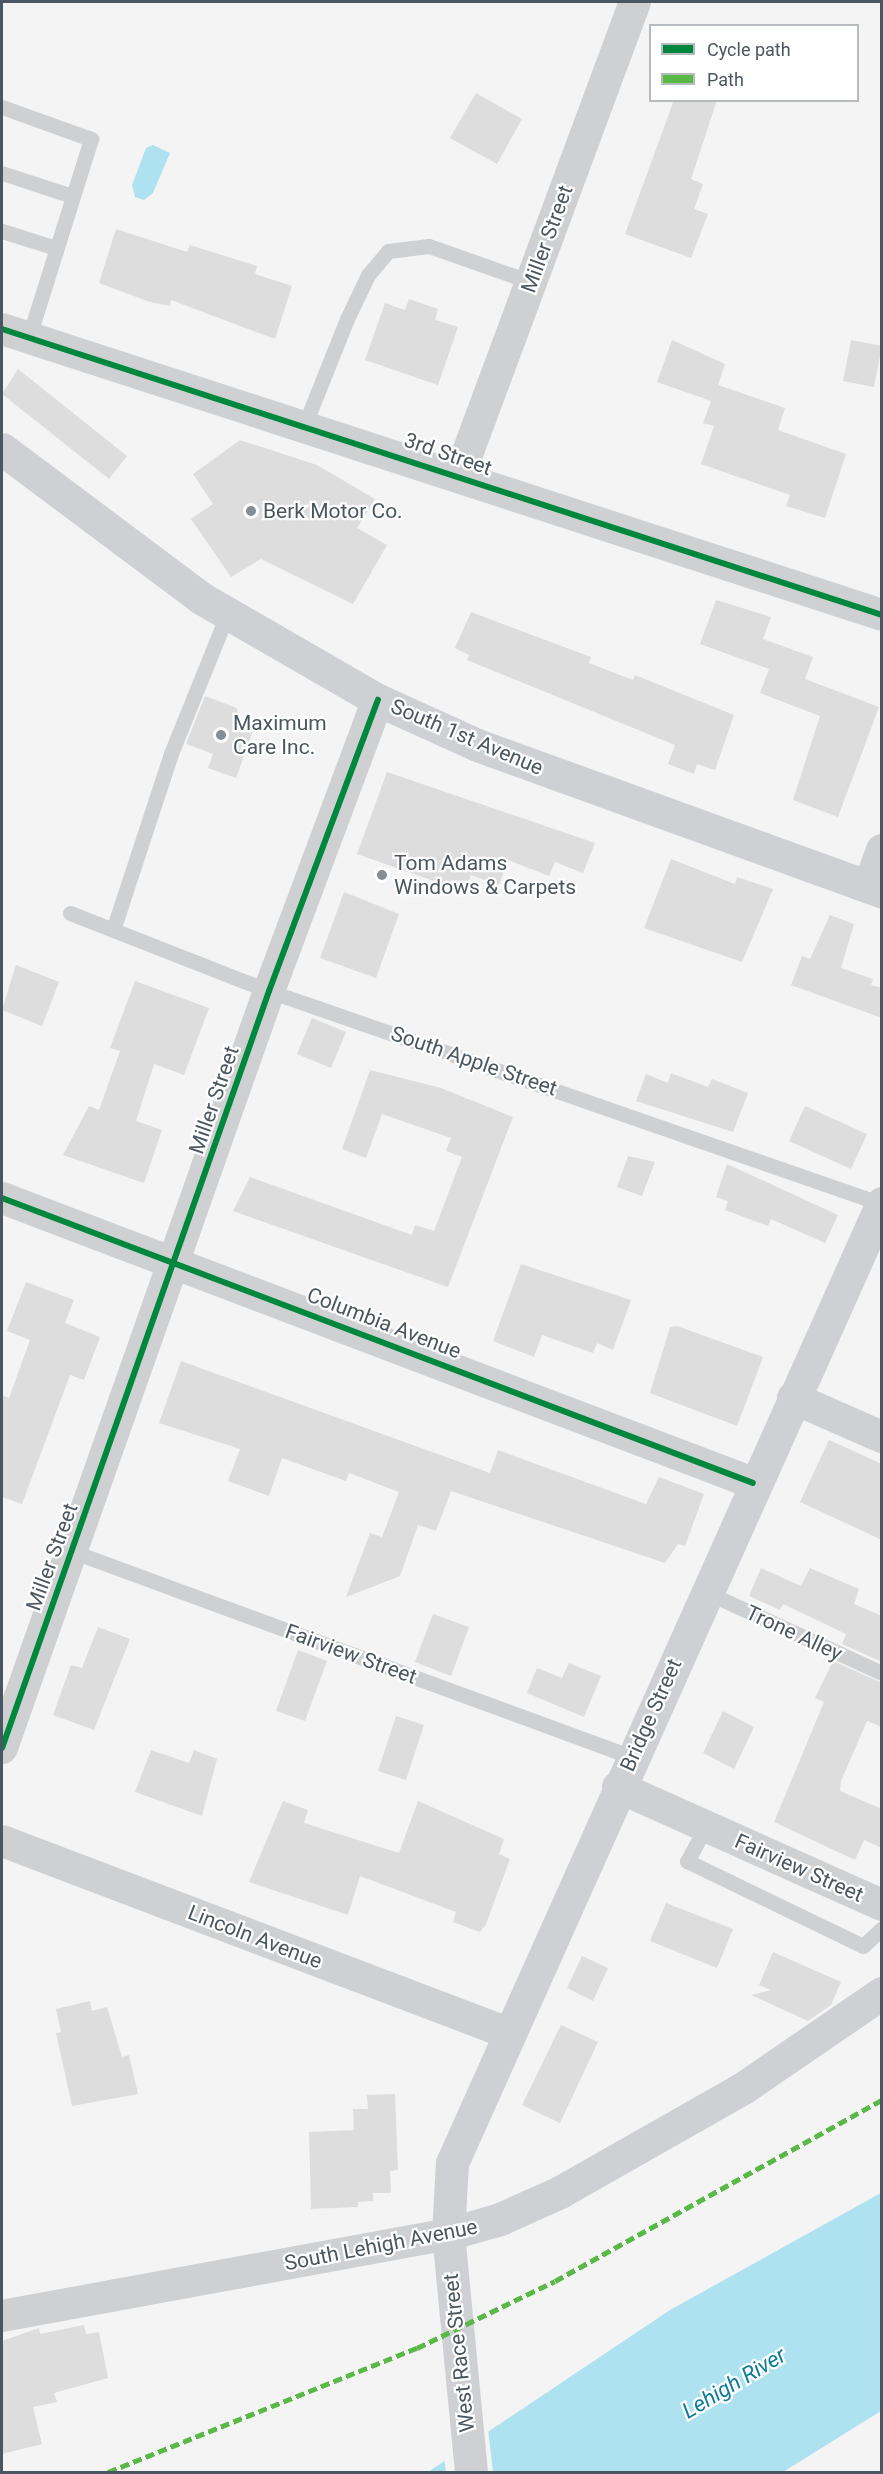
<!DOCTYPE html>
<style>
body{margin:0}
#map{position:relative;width:883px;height:2474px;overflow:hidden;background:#f4f4f4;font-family:Roboto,sans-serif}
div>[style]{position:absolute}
.water>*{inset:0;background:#aee2f0}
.pier>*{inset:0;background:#f4f4f4}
.building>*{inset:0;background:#ddddde}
.lane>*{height:15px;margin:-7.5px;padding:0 7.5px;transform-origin:7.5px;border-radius:7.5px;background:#ced0d2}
.street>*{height:32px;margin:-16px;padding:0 16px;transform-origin:16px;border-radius:16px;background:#ced0d2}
.secondary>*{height:33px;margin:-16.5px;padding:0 16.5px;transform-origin:16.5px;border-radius:16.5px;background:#ced0d4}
.quiet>*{height:4.5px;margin-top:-2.25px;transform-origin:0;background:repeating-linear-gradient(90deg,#58b947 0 9px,transparent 0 13.5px)}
.cycleway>*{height:6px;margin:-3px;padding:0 3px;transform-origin:3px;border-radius:3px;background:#00873e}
.dots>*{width:16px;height:16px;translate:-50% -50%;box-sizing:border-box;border:3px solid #fff;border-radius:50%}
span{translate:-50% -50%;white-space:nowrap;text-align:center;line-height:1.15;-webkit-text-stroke:4.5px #fff;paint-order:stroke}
.street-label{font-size:21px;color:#4a5661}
.poi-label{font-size:21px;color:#4a5661}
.left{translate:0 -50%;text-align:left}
.water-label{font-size:22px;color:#0c7c9b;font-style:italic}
.frame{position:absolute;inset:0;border:3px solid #4a5661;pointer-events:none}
.legend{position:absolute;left:649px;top:24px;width:210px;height:78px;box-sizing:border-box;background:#fff;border:2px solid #b7bbc0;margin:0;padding:8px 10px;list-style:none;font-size:18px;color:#4a5661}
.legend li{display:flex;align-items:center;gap:12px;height:30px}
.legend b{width:30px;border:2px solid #b7bbc0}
</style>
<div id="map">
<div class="water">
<div style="clip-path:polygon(153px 145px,170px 153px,153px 193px,144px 200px,135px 197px,132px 185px,146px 148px)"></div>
<div style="clip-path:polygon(881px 2193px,881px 2411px,783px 2472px,428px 2472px,670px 2310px)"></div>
</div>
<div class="pier">
<div style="clip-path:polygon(488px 2429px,493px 2472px,446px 2472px,444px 2458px)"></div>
</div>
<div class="building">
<div style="clip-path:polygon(476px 93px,522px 119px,497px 164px,450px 138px)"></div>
<div style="clip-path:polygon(674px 100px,717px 100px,691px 179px,703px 184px,694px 209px,708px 214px,691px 258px,625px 234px)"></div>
<div style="clip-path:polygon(116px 229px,187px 252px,190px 245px,225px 256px,257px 266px,255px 274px,292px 286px,275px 339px,171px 300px,170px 306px,150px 302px,99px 283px)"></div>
<div style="clip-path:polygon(409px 299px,438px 309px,435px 320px,458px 327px,438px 385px,365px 360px,385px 303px,405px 310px)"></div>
<div style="clip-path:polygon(672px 340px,725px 364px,718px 385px,785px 408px,778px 430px,846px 454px,825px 518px,786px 506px,790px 495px,701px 464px,714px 426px,703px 423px,711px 401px,657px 382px)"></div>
<div style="clip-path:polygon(851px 340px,882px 346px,874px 387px,843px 381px)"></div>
<div style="clip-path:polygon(18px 369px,127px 456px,109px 479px,2px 394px)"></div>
<div style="clip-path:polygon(240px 440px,317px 465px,375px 499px,357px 528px,387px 545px,353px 604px,261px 559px,231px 577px,191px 519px,213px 504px,193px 474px)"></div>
<div style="clip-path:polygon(716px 600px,771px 617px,763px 639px,813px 657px,805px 679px,879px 707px,838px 817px,793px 800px,820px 716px,760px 693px,769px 669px,700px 644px)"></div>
<div style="clip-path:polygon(471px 612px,591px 657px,589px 663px,633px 680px,635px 675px,734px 715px,715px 770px,697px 764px,694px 774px,668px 764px,675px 745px,467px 660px,469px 655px,455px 648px)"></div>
<div style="clip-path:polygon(205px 696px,237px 708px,238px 719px,255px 725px,236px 778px,208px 768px,213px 754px,186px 744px)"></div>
<div style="clip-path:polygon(387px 772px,595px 843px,583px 873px,555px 862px,549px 876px,508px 860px,499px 885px,471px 875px,465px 892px,357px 854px)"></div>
<div style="clip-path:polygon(671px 859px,735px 884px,737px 877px,773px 889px,742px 962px,644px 928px)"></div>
<div style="clip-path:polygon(344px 892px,399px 914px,376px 978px,320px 958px)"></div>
<div style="clip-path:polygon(830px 915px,854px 924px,841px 968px,873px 979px,871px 985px,882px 988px,882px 1018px,791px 985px,802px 956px,810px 959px)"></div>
<div style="clip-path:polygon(16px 965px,59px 982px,42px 1026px,2px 1010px)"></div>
<div style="clip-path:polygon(135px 981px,209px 1008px,184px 1075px,154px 1064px,136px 1121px,162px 1130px,144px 1183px,63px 1155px,89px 1106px,99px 1110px,120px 1051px,110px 1048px)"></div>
<div style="clip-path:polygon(312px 1018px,346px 1032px,331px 1068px,297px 1054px)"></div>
<div style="clip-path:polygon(370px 1070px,441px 1088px,513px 1117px,448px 1287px,233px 1211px,250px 1177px,412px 1235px,415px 1225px,434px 1231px,462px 1157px,446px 1151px,451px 1138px,382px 1114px,366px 1158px,342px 1149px)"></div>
<div style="clip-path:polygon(671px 1073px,708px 1087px,712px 1079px,748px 1093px,733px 1132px,636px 1101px,646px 1074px,668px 1083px)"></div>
<div style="clip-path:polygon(805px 1106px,867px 1134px,851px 1169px,789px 1141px)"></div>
<div style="clip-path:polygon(628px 1156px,655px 1162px,642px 1196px,617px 1187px)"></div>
<div style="clip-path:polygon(727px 1164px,838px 1215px,825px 1243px,771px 1219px,768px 1226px,725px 1210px,728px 1201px,716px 1197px)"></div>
<div style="clip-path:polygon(521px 1264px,631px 1300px,613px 1350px,597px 1343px,593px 1353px,542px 1335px,534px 1357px,493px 1341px)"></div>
<div style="clip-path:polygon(26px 1282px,74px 1300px,65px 1323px,100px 1337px,84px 1380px,70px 1375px,22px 1504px,2px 1497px,2px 1395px,9px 1398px,30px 1340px,7px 1331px)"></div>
<div style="clip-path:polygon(677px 1326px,763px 1357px,737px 1426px,650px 1393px,670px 1327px)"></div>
<div style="clip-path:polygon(181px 1361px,490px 1473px,498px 1450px,646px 1504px,659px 1477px,704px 1494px,685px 1546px,678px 1544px,665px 1563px,451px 1491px,436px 1531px,418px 1525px,400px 1576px,346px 1597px,370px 1533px,382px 1537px,399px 1492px,349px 1473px,346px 1481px,282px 1458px,269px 1496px,228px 1481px,240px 1449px,159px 1423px)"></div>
<div style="clip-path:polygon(829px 1440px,882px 1464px,882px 1540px,800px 1502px)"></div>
<div style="clip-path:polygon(761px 1568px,801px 1586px,810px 1568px,859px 1589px,854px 1604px,882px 1616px,882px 1662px,842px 1644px,846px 1634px,783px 1604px,780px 1610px,749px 1596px)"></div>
<div style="clip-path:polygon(433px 1614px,469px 1627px,451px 1676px,415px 1662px)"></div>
<div style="clip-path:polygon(98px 1627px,130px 1639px,94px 1730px,53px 1715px,71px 1665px,82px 1668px)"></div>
<div style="clip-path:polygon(298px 1650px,327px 1661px,305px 1721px,276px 1711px)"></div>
<div style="clip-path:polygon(833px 1661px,882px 1683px,882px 1727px,867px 1721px,841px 1781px,840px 1791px,882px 1809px,882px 1848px,864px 1840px,855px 1860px,774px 1822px,824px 1702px,815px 1698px)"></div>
<div style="clip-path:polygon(569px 1663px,601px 1676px,584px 1717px,527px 1693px,537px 1668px,562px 1678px)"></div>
<div style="clip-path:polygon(723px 1711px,754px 1727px,734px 1769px,703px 1753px)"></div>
<div style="clip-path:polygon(396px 1716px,424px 1725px,406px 1780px,378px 1771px)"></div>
<div style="clip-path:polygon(151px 1750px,189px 1763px,194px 1750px,217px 1759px,202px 1816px,135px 1792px)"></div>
<div style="clip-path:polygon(283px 1801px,308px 1810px,304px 1823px,399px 1853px,418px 1801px,504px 1839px,499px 1854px,510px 1859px,486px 1924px,480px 1932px,453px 1922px,456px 1912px,360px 1876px,348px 1915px,249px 1882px)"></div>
<div style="clip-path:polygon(666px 1903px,733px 1929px,717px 1968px,650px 1941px)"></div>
<div style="clip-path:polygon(773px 1952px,841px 1982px,831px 2005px,808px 2021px,751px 1995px,771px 1990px,759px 1985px)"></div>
<div style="clip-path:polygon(582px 1956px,608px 1968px,593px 2001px,567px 1988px)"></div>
<div style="clip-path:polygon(90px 2001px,92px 2011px,107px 2007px,122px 2057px,129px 2055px,138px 2094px,72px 2106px,56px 2033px,61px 2032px,56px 2009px)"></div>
<div style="clip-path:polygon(561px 2025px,598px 2042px,560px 2123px,522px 2105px)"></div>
<div style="clip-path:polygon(395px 2094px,398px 2170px,390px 2171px,391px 2193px,373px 2193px,373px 2201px,358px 2202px,358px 2207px,311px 2209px,309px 2132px,354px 2130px,353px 2109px,368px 2109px,367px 2095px)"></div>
<div style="clip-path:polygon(84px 2325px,86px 2334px,99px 2332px,108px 2378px,54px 2393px,57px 2402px,33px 2407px,42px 2444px,2px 2454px,2px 2341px,39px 2328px,40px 2334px)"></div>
</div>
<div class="lane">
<div style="left:2px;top:107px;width:95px;rotate:19.8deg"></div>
<div style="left:91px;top:139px;width:207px;rotate:107.4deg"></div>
<div style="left:2px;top:173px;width:74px;rotate:18.2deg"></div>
<div style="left:2px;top:231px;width:57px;rotate:17.5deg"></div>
<div style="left:305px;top:424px;width:113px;rotate:-68.2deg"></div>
<div style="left:347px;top:319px;width:49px;rotate:-64.5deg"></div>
<div style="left:368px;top:275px;width:31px;rotate:-50deg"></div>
<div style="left:388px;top:251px;width:41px;rotate:-7deg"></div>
<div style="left:429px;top:246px;width:108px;rotate:19.4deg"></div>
<div style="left:70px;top:913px;width:214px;rotate:21.4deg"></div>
<div style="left:269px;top:991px;width:649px;rotate:19.16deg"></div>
<div style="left:113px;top:930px;width:188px;rotate:-71.8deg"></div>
<div style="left:172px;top:751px;width:147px;rotate:-68deg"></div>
<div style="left:71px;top:1551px;width:598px;rotate:20.16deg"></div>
<div style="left:706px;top:1592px;width:194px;rotate:24.7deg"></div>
<div style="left:706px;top:1826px;width:40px;rotate:118deg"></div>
<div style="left:687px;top:1861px;width:195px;rotate:25.8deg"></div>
<div style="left:863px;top:1946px;width:26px;rotate:-43deg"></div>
</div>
<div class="street">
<div style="left:2px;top:329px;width:925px;rotate:18deg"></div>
<div style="left:459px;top:476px;width:506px;rotate:-69.63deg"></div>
<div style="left:869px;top:887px;width:39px;rotate:-71deg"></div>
<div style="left:2px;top:1198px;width:803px;rotate:20.78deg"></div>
<div style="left:793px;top:1398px;width:97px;rotate:23.7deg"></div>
<div style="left:2px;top:1748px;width:803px;rotate:-70.57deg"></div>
<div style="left:269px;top:991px;width:311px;rotate:-69.5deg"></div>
<div style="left:618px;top:1787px;width:289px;rotate:24.1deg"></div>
<div style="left:2px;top:1841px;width:541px;rotate:20.78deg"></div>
<div style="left:2px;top:2316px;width:453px;rotate:-10.4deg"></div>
</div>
<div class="secondary">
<div style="left:2px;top:449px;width:249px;rotate:36.8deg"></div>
<div style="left:201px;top:598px;width:204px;rotate:30deg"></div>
<div style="left:378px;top:700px;width:109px;rotate:24.4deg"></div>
<div style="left:477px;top:745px;width:431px;rotate:19.9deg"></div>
<div style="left:448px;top:2234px;width:54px;rotate:-16.1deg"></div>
<div style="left:500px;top:2219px;width:66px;rotate:-24.2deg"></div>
<div style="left:560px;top:2192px;width:210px;rotate:-29.6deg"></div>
<div style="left:743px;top:2088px;width:168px;rotate:-34.4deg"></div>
<div style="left:471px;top:2472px;width:239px;rotate:-95.5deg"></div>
<div style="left:448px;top:2234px;width:71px;rotate:-86.8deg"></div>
<div style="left:452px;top:2163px;width:1052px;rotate:-65.87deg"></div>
</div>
<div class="quiet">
<div style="left:108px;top:2472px;width:333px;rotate:-21.9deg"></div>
<div style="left:417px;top:2348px;width:153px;rotate:-25.9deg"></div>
<div style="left:555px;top:2281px;width:374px;rotate:-29deg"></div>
</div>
<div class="cycleway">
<div style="left:2px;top:329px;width:925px;rotate:18deg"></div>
<div style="left:2px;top:1198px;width:803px;rotate:20.78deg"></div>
<div style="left:2px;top:1748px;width:803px;rotate:-70.57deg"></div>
<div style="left:269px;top:991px;width:311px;rotate:-69.5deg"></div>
</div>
<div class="dots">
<div style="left:251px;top:511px;background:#868d94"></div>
<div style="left:221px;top:735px;background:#868d94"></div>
<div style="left:382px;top:875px;background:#868d94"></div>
</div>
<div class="street-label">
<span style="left:547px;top:239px;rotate:-70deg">Miller Street</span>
<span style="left:448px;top:454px;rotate:19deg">3rd Street</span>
<span style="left:467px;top:737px;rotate:23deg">South 1st Avenue</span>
<span style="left:474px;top:1061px;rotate:19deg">South Apple Street</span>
<span style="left:214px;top:1100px;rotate:-71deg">Miller Street</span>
<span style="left:384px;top:1323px;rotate:21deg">Columbia Avenue</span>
<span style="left:52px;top:1557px;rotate:-70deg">Miller Street</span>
<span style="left:794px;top:1633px;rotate:25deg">Trone Alley</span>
<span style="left:351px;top:1654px;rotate:20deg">Fairview Street</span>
<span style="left:651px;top:1715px;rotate:-66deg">Bridge Street</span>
<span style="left:799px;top:1868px;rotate:24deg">Fairview Street</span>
<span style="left:255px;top:1937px;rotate:21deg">Lincoln Avenue</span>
<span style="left:381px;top:2245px;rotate:-11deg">South Lehigh Avenue</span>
<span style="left:459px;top:2353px;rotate:-96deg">West Race Street</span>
</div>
<div class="poi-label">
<span class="left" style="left:263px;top:511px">Berk Motor Co.</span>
<span class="left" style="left:233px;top:735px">Maximum<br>Care Inc.</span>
<span class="left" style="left:394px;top:875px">Tom Adams<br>Windows &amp; Carpets</span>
</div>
<div class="water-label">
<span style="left:734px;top:2383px;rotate:-31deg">Lehigh River</span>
</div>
<div class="frame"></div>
<ul class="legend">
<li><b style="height:8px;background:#00873e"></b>Cycle path</li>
<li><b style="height:8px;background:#58b947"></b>Path</li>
</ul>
</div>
